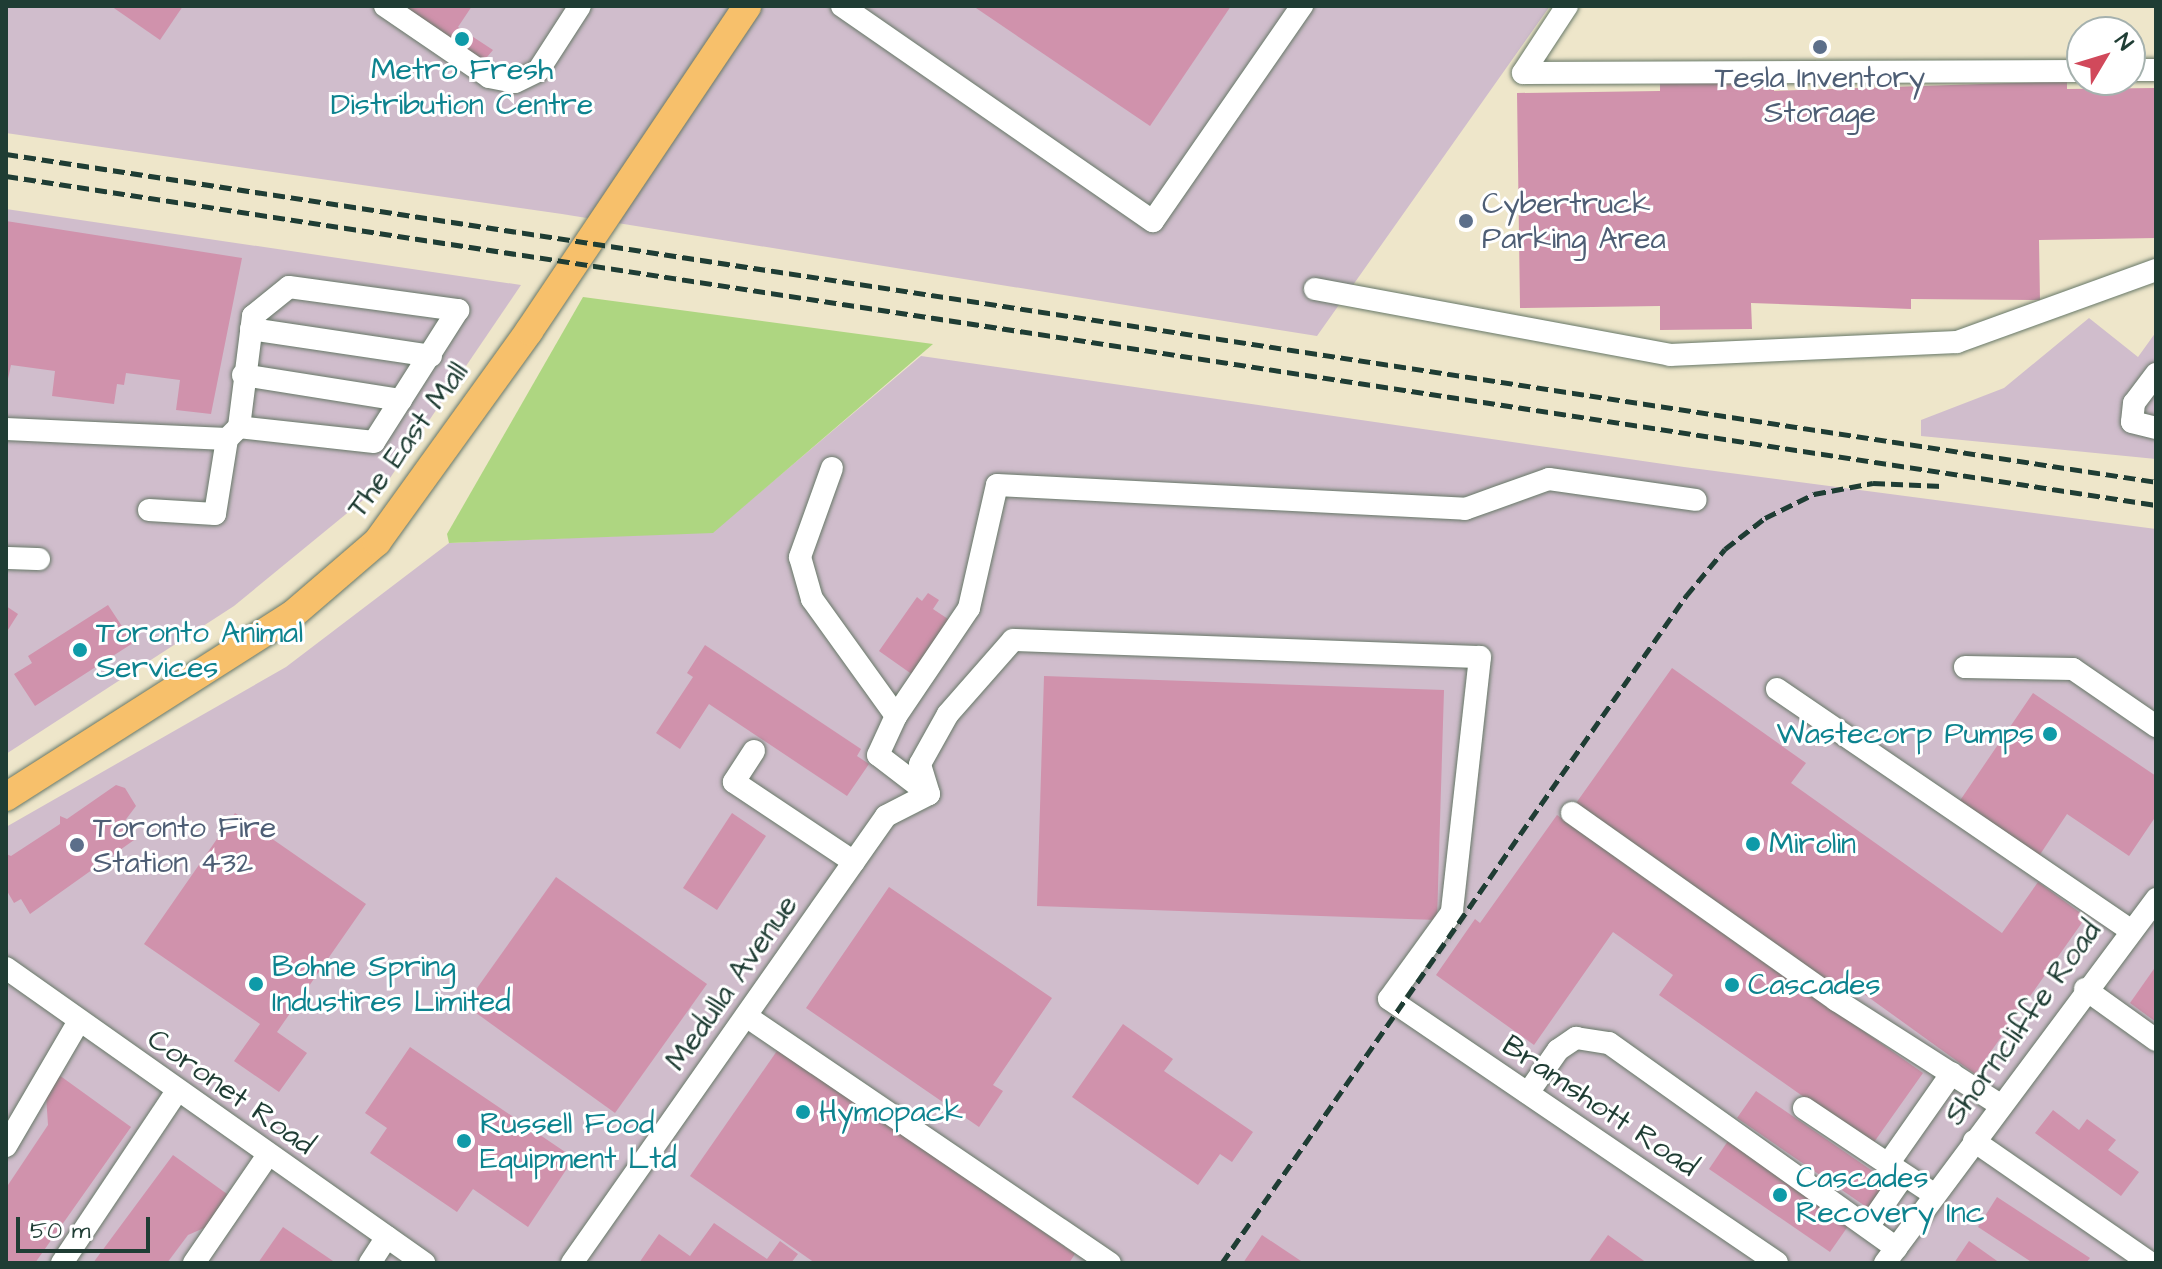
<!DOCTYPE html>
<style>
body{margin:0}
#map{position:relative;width:2162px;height:1269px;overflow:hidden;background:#eee6ca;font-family:"Architects Daughter",sans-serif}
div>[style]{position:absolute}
.industrial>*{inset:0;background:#d0bdcc}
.green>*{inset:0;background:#aed681}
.building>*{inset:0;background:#d092ac}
.roads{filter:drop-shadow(0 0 2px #677868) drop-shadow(0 0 2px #677868)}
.minor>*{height:22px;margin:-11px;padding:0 11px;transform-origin:11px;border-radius:11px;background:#fff}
.major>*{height:28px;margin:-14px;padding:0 14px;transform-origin:14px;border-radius:14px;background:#f7c06b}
.rail>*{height:5px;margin-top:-2.5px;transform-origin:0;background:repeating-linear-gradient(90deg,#1f3d34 0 12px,transparent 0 18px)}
.dots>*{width:22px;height:22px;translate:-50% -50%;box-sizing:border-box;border:4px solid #fff;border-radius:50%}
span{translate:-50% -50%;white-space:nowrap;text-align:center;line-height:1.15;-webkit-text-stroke:6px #fff;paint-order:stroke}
.culture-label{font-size:30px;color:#0d838f}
.left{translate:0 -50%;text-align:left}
.right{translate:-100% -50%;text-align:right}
.service-label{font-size:30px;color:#4e5e75}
.street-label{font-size:30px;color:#1f3d34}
.frame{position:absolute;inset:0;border:8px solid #1f3d34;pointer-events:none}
.north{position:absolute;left:2066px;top:16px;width:80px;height:80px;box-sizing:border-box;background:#fff;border:2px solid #a5b1ae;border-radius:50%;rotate:52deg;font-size:22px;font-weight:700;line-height:32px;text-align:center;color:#1f3d34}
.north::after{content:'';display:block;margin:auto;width:28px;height:36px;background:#d1495b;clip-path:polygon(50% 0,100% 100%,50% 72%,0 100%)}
.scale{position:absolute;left:16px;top:1217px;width:134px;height:36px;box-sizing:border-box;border:4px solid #1f3d34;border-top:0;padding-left:10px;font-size:24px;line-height:28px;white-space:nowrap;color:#1f3d34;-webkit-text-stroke:6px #fff;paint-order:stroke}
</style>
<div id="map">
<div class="industrial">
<div style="clip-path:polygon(6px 6px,1550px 6px,1317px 336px,562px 214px,6px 133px)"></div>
<div style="clip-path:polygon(6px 209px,521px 285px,390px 478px,234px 606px,6px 754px)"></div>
<div style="clip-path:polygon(2089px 318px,2138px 357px,2156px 332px,2156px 459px,1921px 436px,1921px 420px,2004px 388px)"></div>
<div style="clip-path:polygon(921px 356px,1684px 467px,2156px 529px,2156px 1263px,6px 1263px,6px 827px,286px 667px,449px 543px,713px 532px)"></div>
</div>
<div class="green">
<div style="clip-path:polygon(583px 297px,933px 344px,713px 533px,449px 543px,447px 534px)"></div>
</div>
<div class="building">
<div style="clip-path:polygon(111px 6px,183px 6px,160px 40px)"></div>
<div style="clip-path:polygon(400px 6px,472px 6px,458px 27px,493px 50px,482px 63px)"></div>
<div style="clip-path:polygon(973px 6px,1231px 6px,1150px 126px)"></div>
<div style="clip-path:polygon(1774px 76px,1774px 91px,2067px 81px,2067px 89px,2156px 88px,2156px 238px,2039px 240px,2040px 300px,1911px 299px,1911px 309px,1751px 303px,1752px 329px,1660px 330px,1660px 306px,1520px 308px,1517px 93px,1660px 91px,1660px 78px)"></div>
<div style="clip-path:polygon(6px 221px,242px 258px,211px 414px,176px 410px,180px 380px,126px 373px,124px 385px,117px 384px,114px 404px,52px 396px,55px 371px,11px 365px,6px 388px)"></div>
<div style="clip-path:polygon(928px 593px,939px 600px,933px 609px,951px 621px,913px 675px,879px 651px,917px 597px,922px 601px)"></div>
<div style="clip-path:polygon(108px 605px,133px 643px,35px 706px,14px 674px,32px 663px,28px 656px)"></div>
<div style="clip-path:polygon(6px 606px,18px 614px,6px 633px)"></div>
<div style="clip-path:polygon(705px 645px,861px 749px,857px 756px,869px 764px,847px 796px,709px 704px,680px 749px,656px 733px,693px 677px,687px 673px)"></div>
<div style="clip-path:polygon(1672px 668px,1806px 763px,1791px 783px,2002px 933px,2038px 882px,2086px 917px,1975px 1074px,1846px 981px,1837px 994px,1574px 806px)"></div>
<div style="clip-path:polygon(1044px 676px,1444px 690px,1437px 920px,1037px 906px)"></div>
<div style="clip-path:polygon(2033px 693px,2156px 776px,2156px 816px,2129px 856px,2067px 814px,2037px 859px,1957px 805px)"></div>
<div style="clip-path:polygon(116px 785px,125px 788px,136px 806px,124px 822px,134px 840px,30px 914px,21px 899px,14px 903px,7px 891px,6px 854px,11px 856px,60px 824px,60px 816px,67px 819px)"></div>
<div style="clip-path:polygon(235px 813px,366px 904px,277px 1032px,307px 1053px,279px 1092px,234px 1061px,260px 1024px,144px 944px)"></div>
<div style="clip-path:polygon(732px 813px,766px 836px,717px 910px,683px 888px)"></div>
<div style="clip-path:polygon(1557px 815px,1923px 1073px,1872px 1145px,1659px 995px,1673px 975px,1613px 932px,1534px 1045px,1436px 975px,1475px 919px,1480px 923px)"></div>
<div style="clip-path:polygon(556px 877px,707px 984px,615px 1113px,465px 1005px)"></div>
<div style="clip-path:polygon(889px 887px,1052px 998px,993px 1085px,1003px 1091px,979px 1127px,806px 1008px)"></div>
<div style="clip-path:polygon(2156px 966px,2156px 1022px,2130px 1003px)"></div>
<div style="clip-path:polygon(1123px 1024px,1173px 1059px,1164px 1071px,1253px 1132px,1232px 1162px,1220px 1154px,1198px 1185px,1072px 1097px)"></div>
<div style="clip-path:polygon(410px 1047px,574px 1158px,528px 1227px,473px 1189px,457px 1212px,370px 1153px,387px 1128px,365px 1113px)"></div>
<div style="clip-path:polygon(779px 1048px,1075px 1254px,1069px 1263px,815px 1263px,690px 1176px)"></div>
<div style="clip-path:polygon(59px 1075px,131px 1127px,35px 1263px,6px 1263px,6px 1188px,48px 1125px,46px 1095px)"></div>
<div style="clip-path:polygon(1756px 1091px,1887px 1181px,1868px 1208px,1737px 1118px)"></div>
<div style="clip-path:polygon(2053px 1110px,2079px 1130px,2087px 1119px,2116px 1140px,2108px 1150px,2139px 1172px,2121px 1196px,2035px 1133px)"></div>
<div style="clip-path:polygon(1730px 1138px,1851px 1222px,1830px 1252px,1709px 1169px)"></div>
<div style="clip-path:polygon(173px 1155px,234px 1199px,211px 1225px,188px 1235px,167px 1263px,93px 1263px)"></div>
<div style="clip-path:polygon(1997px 1197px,2090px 1258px,2086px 1263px,2033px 1263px,1978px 1227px)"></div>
<div style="clip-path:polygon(714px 1223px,767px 1259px,780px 1241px,798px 1254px,791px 1263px,639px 1263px,659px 1234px,690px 1256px)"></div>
<div style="clip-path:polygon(283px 1227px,336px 1263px,258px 1263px)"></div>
<div style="clip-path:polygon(1262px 1235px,1304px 1263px,1243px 1263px)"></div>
<div style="clip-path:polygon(1608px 1235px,1647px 1263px,1588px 1263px)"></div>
<div style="clip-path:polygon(1969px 1241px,2000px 1263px,1954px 1263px)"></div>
</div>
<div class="roads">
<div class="minor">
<div style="left:385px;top:6px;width:126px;rotate:34.3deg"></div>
<div style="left:489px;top:77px;width:26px;rotate:11deg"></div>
<div style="left:515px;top:82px;width:25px;rotate:-26deg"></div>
<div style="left:538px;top:71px;width:77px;rotate:-57.1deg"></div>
<div style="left:842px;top:6px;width:378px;rotate:34.7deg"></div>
<div style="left:1153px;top:221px;width:262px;rotate:-55.3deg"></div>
<div style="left:1567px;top:6px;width:80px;rotate:123.3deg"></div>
<div style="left:1523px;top:73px;width:559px;rotate:-0.2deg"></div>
<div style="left:2130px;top:70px;width:26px"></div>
<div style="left:1315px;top:289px;width:361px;rotate:10.5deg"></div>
<div style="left:1670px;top:355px;width:287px;rotate:-2.6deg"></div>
<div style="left:1957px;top:342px;width:212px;rotate:-19.9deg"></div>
<div style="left:251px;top:329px;width:182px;rotate:8.5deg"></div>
<div style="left:2156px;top:374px;width:36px;rotate:127deg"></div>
<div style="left:2134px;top:403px;width:19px;rotate:96deg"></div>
<div style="left:2132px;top:422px;width:25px;rotate:14deg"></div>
<div style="left:243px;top:375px;width:160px;rotate:9deg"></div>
<div style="left:6px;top:429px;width:221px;rotate:2.6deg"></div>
<div style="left:227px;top:439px;width:17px;rotate:-45deg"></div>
<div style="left:239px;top:427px;width:112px;rotate:-82.8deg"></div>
<div style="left:253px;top:316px;width:46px;rotate:-38.9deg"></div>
<div style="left:289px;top:287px;width:171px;rotate:7.8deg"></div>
<div style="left:458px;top:310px;width:156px;rotate:122.5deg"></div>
<div style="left:374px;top:442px;width:136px;rotate:-173.7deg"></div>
<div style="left:832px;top:468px;width:95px;rotate:109.8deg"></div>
<div style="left:800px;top:557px;width:44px;rotate:74.1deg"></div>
<div style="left:812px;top:599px;width:144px;rotate:54.3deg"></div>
<div style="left:149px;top:510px;width:66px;rotate:3.5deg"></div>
<div style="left:215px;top:514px;width:76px;rotate:-80.9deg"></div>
<div style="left:6px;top:558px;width:33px;rotate:2deg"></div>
<div style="left:1965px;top:667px;width:108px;rotate:1.1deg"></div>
<div style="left:2073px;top:669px;width:101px;rotate:34.5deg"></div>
<div style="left:1777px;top:689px;width:426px;rotate:34.3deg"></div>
<div style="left:754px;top:751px;width:37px;rotate:123deg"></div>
<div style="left:734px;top:782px;width:144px;rotate:33.7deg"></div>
<div style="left:929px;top:794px;width:31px;rotate:-107deg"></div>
<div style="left:920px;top:764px;width:57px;rotate:-60.8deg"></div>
<div style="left:948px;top:714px;width:98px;rotate:-48.7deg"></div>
<div style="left:1013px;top:640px;width:467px;rotate:2.1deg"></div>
<div style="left:1480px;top:657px;width:257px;rotate:96.3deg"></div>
<div style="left:1452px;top:912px;width:107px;rotate:125.9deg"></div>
<div style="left:1389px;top:999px;width:469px;rotate:34.2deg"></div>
<div style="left:929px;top:794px;width:64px;rotate:-142.6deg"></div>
<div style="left:878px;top:755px;width:43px;rotate:-65.2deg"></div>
<div style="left:896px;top:716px;width:130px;rotate:-55.9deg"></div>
<div style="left:969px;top:608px;width:126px;rotate:-77.2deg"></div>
<div style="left:997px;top:485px;width:469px;rotate:2.9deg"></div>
<div style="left:1465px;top:509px;width:89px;rotate:-19.7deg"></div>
<div style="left:1549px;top:479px;width:148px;rotate:8.1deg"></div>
<div style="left:1572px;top:813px;width:324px;rotate:35.3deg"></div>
<div style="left:1836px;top:1000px;width:195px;rotate:32.6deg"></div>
<div style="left:6px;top:968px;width:512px;rotate:35.21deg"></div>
<div style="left:2085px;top:989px;width:87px;rotate:35.7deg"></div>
<div style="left:746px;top:1016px;width:440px;rotate:34.2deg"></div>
<div style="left:1528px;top:1093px;width:52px;rotate:-55.1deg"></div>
<div style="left:1558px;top:1050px;width:22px;rotate:-34deg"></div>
<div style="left:1576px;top:1038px;width:33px;rotate:9deg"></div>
<div style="left:1609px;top:1043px;width:353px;rotate:35.5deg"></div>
<div style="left:1804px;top:1108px;width:101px;rotate:33.7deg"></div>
<div style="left:1974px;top:1141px;width:214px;rotate:34.7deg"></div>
<div style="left:6px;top:1146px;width:145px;rotate:-59.7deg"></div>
<div style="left:1935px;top:1195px;width:56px;rotate:-146.6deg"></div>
<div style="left:1888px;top:1164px;width:111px;rotate:-54.9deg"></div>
<div style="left:1868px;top:1227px;width:63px;rotate:-55.3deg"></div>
<div style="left:62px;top:1263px;width:207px;rotate:-56.2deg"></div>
<div style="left:194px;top:1263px;width:131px;rotate:-55.6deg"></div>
<div style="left:370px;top:1263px;width:31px;rotate:-57deg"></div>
<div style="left:572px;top:1263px;width:546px;rotate:-54.91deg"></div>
<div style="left:886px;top:816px;width:48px;rotate:-27.1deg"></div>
<div style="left:1885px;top:1263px;width:454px;rotate:-53.3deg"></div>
</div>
<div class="major">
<div style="left:6px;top:797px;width:339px;rotate:-32.5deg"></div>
<div style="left:292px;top:615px;width:112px;rotate:-40.7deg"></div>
<div style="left:377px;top:542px;width:260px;rotate:-54.2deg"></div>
<div style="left:529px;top:331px;width:391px;rotate:-56.1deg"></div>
</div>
</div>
<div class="rail">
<div style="left:6px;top:154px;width:2175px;rotate:8.67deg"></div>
<div style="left:6px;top:176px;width:2175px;rotate:8.7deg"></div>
<div style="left:1222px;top:1263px;width:813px;rotate:-55.18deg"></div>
<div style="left:1686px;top:596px;width:61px;rotate:-50.3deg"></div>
<div style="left:1725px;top:549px;width:51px;rotate:-37.8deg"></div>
<div style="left:1765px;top:518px;width:55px;rotate:-26.1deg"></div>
<div style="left:1814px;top:494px;width:60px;rotate:-10.6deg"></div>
<div style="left:1873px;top:483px;width:69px;rotate:2.5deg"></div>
</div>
<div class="dots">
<div style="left:462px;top:39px;background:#0f9aa8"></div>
<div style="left:1820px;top:47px;background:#5c6f8a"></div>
<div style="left:1466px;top:221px;background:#5c6f8a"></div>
<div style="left:80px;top:650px;background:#0f9aa8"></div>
<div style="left:2050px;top:734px;background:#0f9aa8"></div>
<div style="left:1753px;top:844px;background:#0f9aa8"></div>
<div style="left:77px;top:845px;background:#5c6f8a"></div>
<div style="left:256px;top:984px;background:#0f9aa8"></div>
<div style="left:1732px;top:985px;background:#0f9aa8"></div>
<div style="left:803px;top:1112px;background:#0f9aa8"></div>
<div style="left:464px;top:1141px;background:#0f9aa8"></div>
<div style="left:1780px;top:1195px;background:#0f9aa8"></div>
</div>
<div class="culture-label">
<span style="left:462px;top:87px">Metro Fresh<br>Distribution Centre</span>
<span class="left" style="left:96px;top:650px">Toronto Animal<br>Services</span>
<span class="right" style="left:2034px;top:734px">Wastecorp Pumps</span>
<span class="left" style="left:1769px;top:844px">Mirolin</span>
<span class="left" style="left:272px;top:984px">Bohne Spring<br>Industires Limited</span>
<span class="left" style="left:1748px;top:985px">Cascades</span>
<span class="left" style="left:819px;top:1112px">Hymopack</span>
<span class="left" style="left:480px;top:1141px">Russell Food<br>Equipment Ltd</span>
<span class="left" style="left:1796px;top:1195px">Cascades<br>Recovery Inc</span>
</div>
<div class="service-label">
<span style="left:1820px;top:95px">Tesla Inventory<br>Storage</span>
<span class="left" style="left:1482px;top:221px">Cybertruck<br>Parking Area</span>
<span class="left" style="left:93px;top:845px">Toronto Fire<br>Station 432</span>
</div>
<div class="street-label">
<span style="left:408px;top:440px;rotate:-54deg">The East Mall</span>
<span style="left:732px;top:983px;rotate:-55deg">Medulla Avenue</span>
<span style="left:2023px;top:1023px;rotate:-54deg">Shorncliffe Road</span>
<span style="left:231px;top:1092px;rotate:35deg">Coronet Road</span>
<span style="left:1600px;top:1106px;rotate:34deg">Bramshott Road</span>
</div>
<div class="frame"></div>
<div class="north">N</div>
<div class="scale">50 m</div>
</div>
